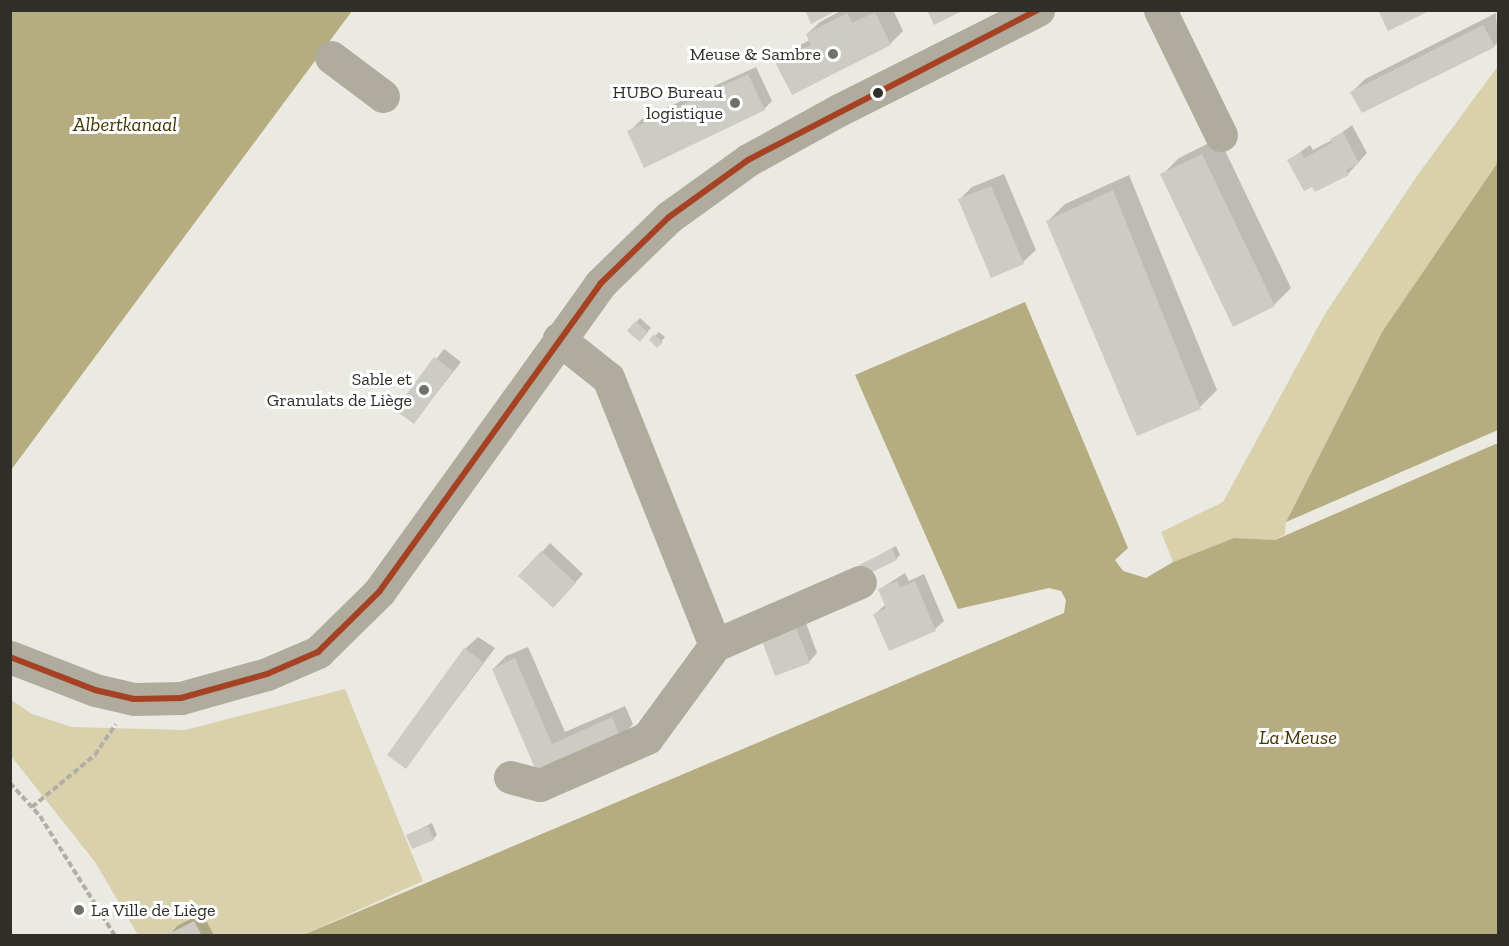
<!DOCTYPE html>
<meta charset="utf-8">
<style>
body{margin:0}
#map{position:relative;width:1509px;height:946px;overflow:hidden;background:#ebeae2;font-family:"Zilla Slab",serif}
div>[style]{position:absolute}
.forest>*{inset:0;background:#d9d1ab}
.water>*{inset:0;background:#b5ac7f}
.shadow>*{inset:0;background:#0003}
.building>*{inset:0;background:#cccbc4}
.path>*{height:4px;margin-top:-2px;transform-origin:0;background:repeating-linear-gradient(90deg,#b0aea5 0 6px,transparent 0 9px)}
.minor>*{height:33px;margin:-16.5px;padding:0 16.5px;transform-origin:16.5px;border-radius:16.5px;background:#afac9e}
.bus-1>*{height:6px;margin:-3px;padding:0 3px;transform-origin:3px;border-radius:3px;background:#a64224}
.dots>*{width:16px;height:16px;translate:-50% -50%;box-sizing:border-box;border:3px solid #fff;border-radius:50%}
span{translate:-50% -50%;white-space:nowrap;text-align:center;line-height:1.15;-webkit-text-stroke:6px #fff;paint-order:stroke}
.poi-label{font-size:18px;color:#2f2e29}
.right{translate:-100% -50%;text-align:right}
.left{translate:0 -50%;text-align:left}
.water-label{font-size:20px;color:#403602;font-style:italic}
.frame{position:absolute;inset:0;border:12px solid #2f2e29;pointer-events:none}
</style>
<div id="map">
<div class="forest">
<div style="clip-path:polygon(1498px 66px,1498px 162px,1382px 332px,1286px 522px,1285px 534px,1275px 540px,1234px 538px,1173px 562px,1161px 532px,1223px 502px,1325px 314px,1419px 173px)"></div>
<div style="clip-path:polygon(345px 689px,423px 881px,303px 935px,138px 935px,95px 862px,11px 756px,10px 699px,32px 714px,72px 727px,185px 730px)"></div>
</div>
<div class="water">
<div style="clip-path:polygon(11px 11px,352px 11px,11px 470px)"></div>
<div style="clip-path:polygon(1498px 162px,1498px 430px,1286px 522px,1382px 332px)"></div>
<div style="clip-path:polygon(1025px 302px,1128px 548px,1115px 560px,1123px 571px,1146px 578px,1173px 562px,1234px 538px,1275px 540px,1498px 443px,1498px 935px,303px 935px,1064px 613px,1066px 600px,1061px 591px,1049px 588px,958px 609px,855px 375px)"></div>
</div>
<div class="shadow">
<div style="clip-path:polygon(842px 10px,893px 10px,903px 31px,890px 44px,777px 63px,790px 50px,810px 40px,807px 34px,820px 22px)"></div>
<div style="clip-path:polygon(1496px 13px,1498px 42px,1494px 46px,1352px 92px,1365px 79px)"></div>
<div style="clip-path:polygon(756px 67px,772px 101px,764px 109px,629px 132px,642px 119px)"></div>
<div style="clip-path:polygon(1352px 125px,1367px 153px,1348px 174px,1289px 160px,1310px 145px,1313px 150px,1332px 140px)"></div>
<div style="clip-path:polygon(1219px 138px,1291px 288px,1274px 305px,1162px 175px,1179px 158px)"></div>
<div style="clip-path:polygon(1004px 174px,1036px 250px,1023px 262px,959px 200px,972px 187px)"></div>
<div style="clip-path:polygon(1129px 175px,1217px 390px,1200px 407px,1137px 434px,1048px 221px,1065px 204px)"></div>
<div style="clip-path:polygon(640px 318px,651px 328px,640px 340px,629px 330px)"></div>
<div style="clip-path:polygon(659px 332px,665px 337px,657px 346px,651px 340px)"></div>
<div style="clip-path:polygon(444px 349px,461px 362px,414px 422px,397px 410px)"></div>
<div style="clip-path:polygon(550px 543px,583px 574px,561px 598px,542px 552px)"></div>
<div style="clip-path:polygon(896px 546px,900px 555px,896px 559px,861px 565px)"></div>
<div style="clip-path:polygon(905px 573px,909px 581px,924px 574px,944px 621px,935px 629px,875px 614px,886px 604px,880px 589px)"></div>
<div style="clip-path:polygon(802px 612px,817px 653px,809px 662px,776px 674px)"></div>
<div style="clip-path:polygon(478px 637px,495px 648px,406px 767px,465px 649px)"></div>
<div style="clip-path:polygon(528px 647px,565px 732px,625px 706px,633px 724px,620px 737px,539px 773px,493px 669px,506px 656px)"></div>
<div style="clip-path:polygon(432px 823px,437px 835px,433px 839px,408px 835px)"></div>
<div style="clip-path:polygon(202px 913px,214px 935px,169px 936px,177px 926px)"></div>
</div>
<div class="building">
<div style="clip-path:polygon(805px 10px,838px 10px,811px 24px)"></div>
<div style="clip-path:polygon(927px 10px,964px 10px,934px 25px)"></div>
<div style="clip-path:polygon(1378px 10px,1431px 10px,1388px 31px)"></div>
<div style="clip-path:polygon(875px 12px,891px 45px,792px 95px,775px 62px,811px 45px,806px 34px,847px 13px,852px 23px)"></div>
<div style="clip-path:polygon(1483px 25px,1495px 47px,1362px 113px,1350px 92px)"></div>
<div style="clip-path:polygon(748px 74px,765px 110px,644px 168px,627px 131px)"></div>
<div style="clip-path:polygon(1343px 132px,1359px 163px,1346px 170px,1349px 175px,1315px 192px,1312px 187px,1304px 191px,1287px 160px,1301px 152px,1304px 158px,1332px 143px,1330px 139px)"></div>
<div style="clip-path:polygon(1202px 154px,1275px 306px,1233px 327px,1160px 174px)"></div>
<div style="clip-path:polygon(991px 186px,1024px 264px,991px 278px,958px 199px)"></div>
<div style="clip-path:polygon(1113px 190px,1201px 409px,1137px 436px,1046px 221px)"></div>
<div style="clip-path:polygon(635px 321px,648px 332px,640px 342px,627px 331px)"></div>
<div style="clip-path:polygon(654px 334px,663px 342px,657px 348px,649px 340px)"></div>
<div style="clip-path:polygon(434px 357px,453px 371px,414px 424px,395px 410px)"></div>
<div style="clip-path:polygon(892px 549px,897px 560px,864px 576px,859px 565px)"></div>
<div style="clip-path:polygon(541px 551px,576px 583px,553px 608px,518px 576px)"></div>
<div style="clip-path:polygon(897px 581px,900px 588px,915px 581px,936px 631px,889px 651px,873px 614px,886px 608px,878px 589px)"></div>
<div style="clip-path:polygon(793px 620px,810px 663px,775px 676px,759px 633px)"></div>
<div style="clip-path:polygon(464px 648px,483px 662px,406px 769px,387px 755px)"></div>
<div style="clip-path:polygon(515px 658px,552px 744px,612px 717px,621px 738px,538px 775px,492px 669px)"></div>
<div style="clip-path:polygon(428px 826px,434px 840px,412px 849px,406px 835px)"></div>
<div style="clip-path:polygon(194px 921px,202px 936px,165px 936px)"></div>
</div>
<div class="path">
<div style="left:10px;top:783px;width:45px;rotate:47.7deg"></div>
<div style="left:40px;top:816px;width:142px;rotate:58deg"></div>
<div style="left:32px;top:807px;width:82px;rotate:-39.5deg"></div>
<div style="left:95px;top:755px;width:37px;rotate:-56deg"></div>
</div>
<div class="minor">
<div style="left:1160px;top:10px;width:139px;rotate:64deg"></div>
<div style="left:331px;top:57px;width:65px;rotate:36.9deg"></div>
<div style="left:715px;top:645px;width:158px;rotate:-23.5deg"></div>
<div style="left:10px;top:657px;width:91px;rotate:21.2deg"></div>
<div style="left:95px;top:690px;width:40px;rotate:13deg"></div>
<div style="left:134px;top:699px;width:47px;rotate:-1.2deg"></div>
<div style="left:181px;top:698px;width:89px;rotate:-15.6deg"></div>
<div style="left:267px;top:674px;width:56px;rotate:-23.3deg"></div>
<div style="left:318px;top:652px;width:86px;rotate:-44.5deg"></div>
<div style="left:379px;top:592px;width:379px;rotate:-54.3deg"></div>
<div style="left:600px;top:284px;width:96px;rotate:-44.2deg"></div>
<div style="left:669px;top:217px;width:97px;rotate:-35.8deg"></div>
<div style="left:748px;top:160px;width:104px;rotate:-28.8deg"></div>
<div style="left:839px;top:110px;width:223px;rotate:-26.7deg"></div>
<div style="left:510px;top:777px;width:31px;rotate:15deg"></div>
<div style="left:540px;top:785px;width:117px;rotate:-23.7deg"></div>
<div style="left:647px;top:738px;width:115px;rotate:-53.8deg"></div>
<div style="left:715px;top:645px;width:288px;rotate:-111.8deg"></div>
<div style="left:608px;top:378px;width:63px;rotate:-141.5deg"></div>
</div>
<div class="bus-1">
<div style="left:10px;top:657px;width:91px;rotate:21.2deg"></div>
<div style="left:95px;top:690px;width:40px;rotate:13deg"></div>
<div style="left:134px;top:699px;width:47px;rotate:-1.2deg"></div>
<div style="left:181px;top:698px;width:89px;rotate:-15.6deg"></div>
<div style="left:267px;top:674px;width:56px;rotate:-23.3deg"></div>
<div style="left:318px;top:652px;width:86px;rotate:-44.5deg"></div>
<div style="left:379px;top:592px;width:379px;rotate:-54.3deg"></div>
<div style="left:600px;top:284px;width:96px;rotate:-44.2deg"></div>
<div style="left:669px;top:217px;width:97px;rotate:-35.8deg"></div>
<div style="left:748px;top:160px;width:326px;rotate:-27.4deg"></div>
</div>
<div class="dots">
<div style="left:833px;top:54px;background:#71706a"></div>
<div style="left:878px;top:93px;background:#2f2e29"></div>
<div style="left:735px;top:103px;background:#71706a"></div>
<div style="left:424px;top:390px;background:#71706a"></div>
<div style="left:79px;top:910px;background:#71706a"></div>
</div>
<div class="poi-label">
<span class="right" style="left:821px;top:54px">Meuse &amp; Sambre</span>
<span class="right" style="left:723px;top:103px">HUBO Bureau<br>logistique</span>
<span class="right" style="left:412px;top:390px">Sable et<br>Granulats de Liège</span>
<span class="left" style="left:91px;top:910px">La Ville de Liège</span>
</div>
<div class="water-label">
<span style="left:125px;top:124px">Albertkanaal</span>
<span style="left:1298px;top:737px">La Meuse</span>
</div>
<div class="frame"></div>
</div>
